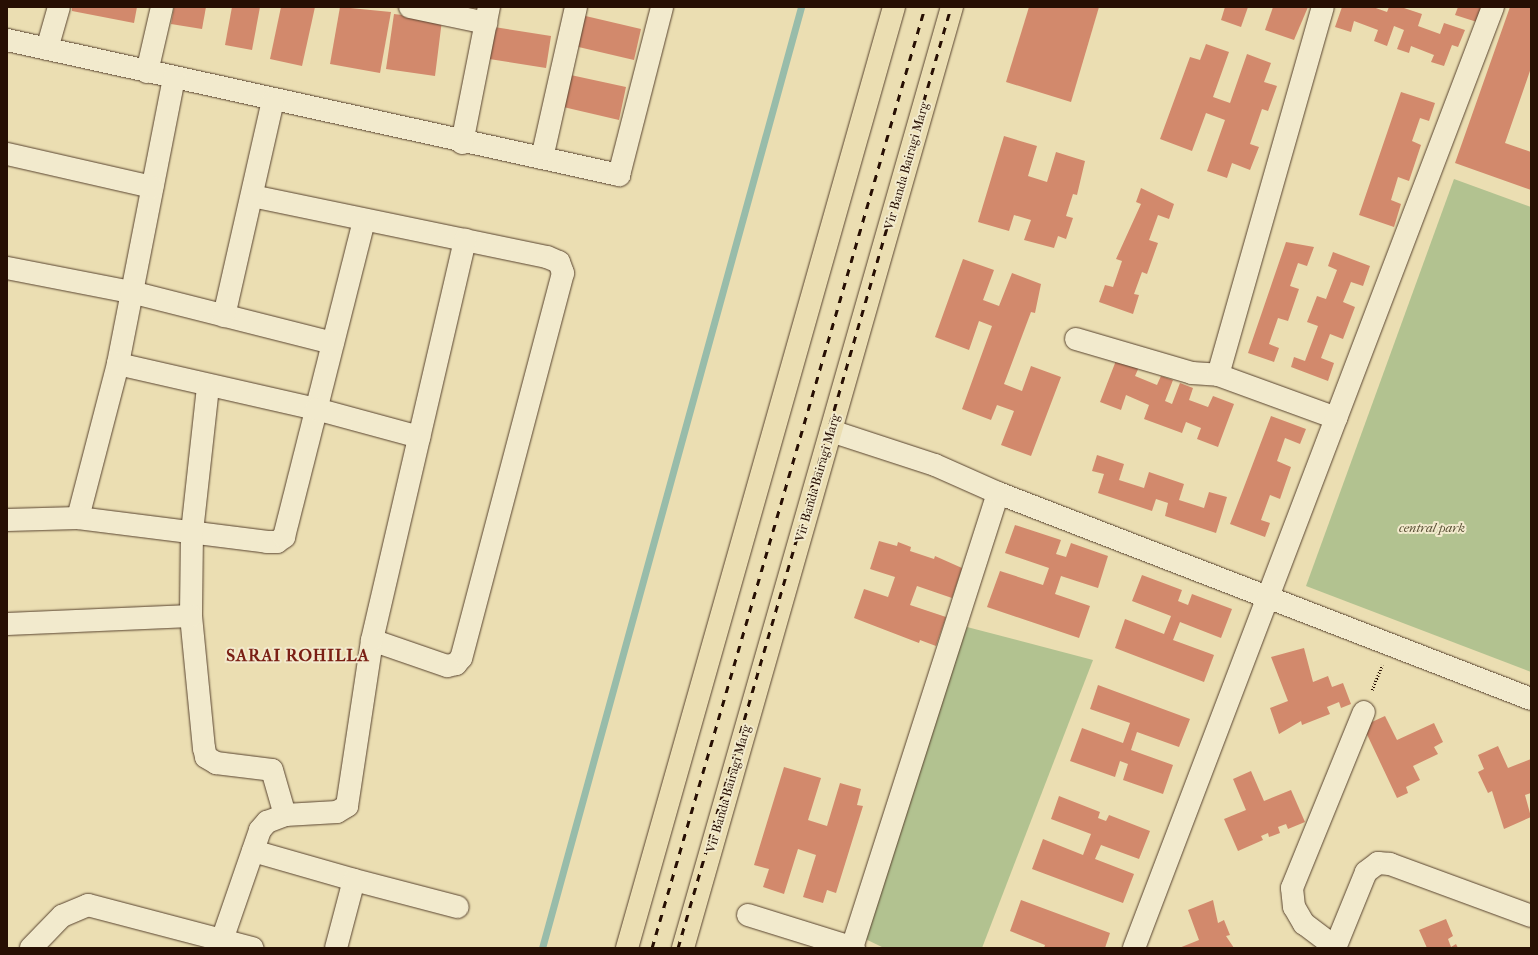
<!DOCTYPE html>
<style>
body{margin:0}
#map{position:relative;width:1538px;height:955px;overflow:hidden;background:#ebdeb2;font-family:"IM FELL French Canon",serif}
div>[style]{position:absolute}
.green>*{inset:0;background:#b2c290}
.stream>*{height:7px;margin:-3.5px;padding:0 3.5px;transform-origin:3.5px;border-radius:3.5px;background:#98bcaa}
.building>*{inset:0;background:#d2896c}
.path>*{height:2.5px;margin-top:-1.25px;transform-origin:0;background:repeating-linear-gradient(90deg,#270f03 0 1px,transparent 0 3px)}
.roads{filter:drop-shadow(0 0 1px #58432f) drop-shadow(0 0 1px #58432f)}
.minor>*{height:22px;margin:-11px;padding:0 11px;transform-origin:11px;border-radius:11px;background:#f2eacd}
.major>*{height:22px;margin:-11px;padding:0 11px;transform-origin:11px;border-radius:11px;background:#ebdeb2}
.rail>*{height:3px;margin-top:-1.5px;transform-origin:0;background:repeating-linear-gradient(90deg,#270f03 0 7px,transparent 0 14px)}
span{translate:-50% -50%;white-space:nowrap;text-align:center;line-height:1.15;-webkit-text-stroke:4px #f2eacd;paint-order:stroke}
.street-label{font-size:13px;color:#270f03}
.park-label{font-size:13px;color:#584e34;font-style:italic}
.district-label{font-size:17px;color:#7a1f14;font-weight:700;letter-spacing:1px}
.frame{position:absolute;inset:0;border:8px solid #270f03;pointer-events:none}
</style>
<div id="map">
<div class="green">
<div style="clip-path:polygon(1454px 179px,1531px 207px,1531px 672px,1306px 586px)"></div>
<div style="clip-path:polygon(967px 627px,1093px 660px,982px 948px,884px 948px,855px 934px)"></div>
</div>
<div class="stream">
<div style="left:542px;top:948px;width:976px;rotate:-74.61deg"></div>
</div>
<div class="building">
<div style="clip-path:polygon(72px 7px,137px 7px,134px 23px,72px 11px)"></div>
<div style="clip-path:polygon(174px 7px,206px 7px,202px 29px,171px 24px)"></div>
<div style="clip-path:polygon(232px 7px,260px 7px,252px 50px,225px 45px)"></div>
<div style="clip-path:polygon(281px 7px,315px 7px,302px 66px,270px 59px)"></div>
<div style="clip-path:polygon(340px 7px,391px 12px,380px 73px,330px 64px)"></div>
<div style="clip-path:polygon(1029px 7px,1099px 7px,1071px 102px,1006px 82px)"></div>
<div style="clip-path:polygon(1225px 7px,1248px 7px,1241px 27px,1221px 20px)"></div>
<div style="clip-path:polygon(1273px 7px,1308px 7px,1294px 40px,1265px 30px)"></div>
<div style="clip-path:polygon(1342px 7px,1373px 7px,1387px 12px,1389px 7px,1401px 7px,1422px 14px,1418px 26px,1440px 34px,1444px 23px,1465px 30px,1458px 47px,1452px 45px,1444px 66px,1431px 62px,1434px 55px,1411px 46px,1409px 53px,1397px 49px,1404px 30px,1394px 26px,1387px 46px,1374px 41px,1378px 30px,1354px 21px,1351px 32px,1335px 27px)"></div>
<div style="clip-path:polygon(1458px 7px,1481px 7px,1477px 22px,1455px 15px)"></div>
<div style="clip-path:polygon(1510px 7px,1531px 7px,1531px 68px,1505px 143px,1531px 152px,1531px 190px,1455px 163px)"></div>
<div style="clip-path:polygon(394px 14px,442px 20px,435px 76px,386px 69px)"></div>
<div style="clip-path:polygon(577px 14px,641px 29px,634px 60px,570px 45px)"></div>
<div style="clip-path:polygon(488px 26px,551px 36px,546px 68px,483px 58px)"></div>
<div style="clip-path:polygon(1206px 44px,1229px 52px,1213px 97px,1230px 103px,1247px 54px,1271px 63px,1264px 82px,1277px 86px,1268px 111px,1262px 109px,1250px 144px,1259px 147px,1250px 170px,1232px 163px,1227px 178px,1207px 171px,1225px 120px,1206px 113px,1192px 151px,1160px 139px,1190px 57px,1200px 60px)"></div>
<div style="clip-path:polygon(566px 74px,626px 87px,619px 120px,559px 106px)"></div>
<div style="clip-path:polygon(1401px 92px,1435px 103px,1429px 121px,1420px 118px,1412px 141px,1421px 145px,1409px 181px,1398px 177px,1391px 200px,1401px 204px,1394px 227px,1359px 215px)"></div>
<div style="clip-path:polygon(1004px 136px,1037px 146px,1028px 176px,1047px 182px,1056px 152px,1085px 161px,1077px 195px,1073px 194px,1066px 216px,1073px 218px,1066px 239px,1058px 236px,1054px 248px,1024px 240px,1031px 220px,1014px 215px,1009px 231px,978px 222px)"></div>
<div style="clip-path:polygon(1141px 188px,1174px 204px,1169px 219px,1158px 215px,1149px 240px,1158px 243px,1147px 274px,1142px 272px,1134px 294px,1139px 295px,1133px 314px,1099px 302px,1105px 285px,1113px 287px,1122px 261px,1116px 259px,1141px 204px,1136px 202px)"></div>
<div style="clip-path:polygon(1286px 242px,1314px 247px,1307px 266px,1298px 263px,1290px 286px,1299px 289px,1288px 321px,1278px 318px,1269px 344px,1279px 348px,1274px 362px,1248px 353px)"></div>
<div style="clip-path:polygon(1333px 252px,1370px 266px,1363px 286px,1351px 282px,1343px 302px,1355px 307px,1343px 339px,1330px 334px,1321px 358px,1334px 363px,1328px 381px,1291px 367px,1294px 357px,1305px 361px,1318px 326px,1307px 322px,1317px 296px,1326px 299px,1337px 270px,1328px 266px)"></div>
<div style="clip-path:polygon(963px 259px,994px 270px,983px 300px,999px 306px,1012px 273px,1041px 284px,1035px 313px,1031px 312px,1004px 384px,1022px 391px,1031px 366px,1061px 377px,1031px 456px,1001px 445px,1014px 411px,997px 405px,991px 420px,962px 409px,992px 326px,979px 321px,969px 350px,935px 337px)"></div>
<div style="clip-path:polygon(1117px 358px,1139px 367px,1135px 376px,1157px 385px,1161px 376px,1173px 380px,1165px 401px,1172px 404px,1180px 383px,1193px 388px,1189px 400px,1208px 407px,1213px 396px,1234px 404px,1218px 447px,1197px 439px,1201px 428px,1186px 422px,1182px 433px,1144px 419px,1149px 405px,1126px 395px,1121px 410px,1100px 402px)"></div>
<div style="clip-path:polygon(1271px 416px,1306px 429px,1300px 444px,1285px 438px,1277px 461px,1291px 467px,1280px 499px,1270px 495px,1261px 520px,1270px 523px,1265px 537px,1230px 524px)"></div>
<div style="clip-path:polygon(1097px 455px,1124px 464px,1119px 480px,1144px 488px,1149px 472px,1184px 484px,1179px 500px,1204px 508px,1209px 492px,1227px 497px,1216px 533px,1165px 516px,1168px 503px,1156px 499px,1152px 511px,1098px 493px,1104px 474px,1092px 471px)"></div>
<div style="clip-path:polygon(1015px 525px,1061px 540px,1056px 554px,1066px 557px,1071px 543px,1108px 556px,1098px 588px,1061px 576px,1055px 594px,1090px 606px,1079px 638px,987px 607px,1000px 571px,1043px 585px,1049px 568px,1005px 553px)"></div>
<div style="clip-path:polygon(879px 541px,897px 546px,898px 542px,911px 547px,910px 551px,934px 559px,935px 556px,962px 568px,952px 598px,917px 586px,910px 605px,946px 617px,936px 646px,920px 640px,919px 643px,854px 618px,864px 589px,888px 597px,895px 577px,870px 569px)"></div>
<div style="clip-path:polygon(1142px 575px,1182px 590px,1178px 601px,1188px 605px,1192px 594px,1232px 609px,1221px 638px,1180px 622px,1173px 640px,1214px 655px,1204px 682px,1115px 648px,1125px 619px,1164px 634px,1171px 616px,1132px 601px)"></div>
<div style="clip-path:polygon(1304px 648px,1313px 682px,1328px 676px,1332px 687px,1343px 683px,1351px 704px,1341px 708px,1339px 702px,1327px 707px,1330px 714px,1302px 725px,1301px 721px,1279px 734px,1270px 708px,1288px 701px,1271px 657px)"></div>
<div style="clip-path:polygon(1098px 685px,1190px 719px,1179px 747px,1137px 732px,1131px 750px,1173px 765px,1163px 794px,1123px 780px,1128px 764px,1120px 761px,1115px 777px,1070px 761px,1082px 728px,1123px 743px,1130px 723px,1090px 709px)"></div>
<div style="clip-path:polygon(1385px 716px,1397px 740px,1434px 723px,1443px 742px,1434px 747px,1438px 754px,1413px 766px,1420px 780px,1406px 787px,1408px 793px,1397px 798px,1363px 726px)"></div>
<div style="clip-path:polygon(1498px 746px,1508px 768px,1531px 759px,1531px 793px,1525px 795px,1531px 817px,1504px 829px,1492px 791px,1488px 793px,1478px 772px,1484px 769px,1478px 755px)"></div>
<div style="clip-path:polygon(784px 767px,821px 778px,808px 820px,827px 826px,840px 783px,861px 789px,857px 805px,863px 806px,836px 893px,827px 890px,823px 903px,803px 897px,816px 855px,798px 849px,784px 894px,763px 887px,769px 869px,754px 865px)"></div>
<div style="clip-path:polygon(1251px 771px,1264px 801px,1291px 790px,1305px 822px,1288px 829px,1286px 824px,1278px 827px,1280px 833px,1269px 837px,1268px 833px,1261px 836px,1263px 840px,1238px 851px,1224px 819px,1246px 810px,1233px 779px)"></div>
<div style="clip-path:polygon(1059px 796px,1100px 812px,1098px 818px,1106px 821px,1109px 815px,1150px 831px,1139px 859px,1101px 845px,1095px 859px,1134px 874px,1123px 903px,1032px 869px,1043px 839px,1083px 855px,1091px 834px,1051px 819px)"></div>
<div style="clip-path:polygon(1021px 900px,1110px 933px,1105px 948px,1044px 948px,1045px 945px,1010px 931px)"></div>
<div style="clip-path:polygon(1213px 900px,1218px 923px,1224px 920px,1230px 935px,1226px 936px,1234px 948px,1179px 948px,1199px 940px,1188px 910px)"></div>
<div style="clip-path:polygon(1446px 919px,1453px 936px,1448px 939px,1451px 947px,1456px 944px,1458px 948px,1427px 948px,1419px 930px)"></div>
</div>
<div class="path">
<div style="left:1372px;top:690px;width:27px;rotate:-68deg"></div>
</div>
<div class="roads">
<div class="minor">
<div style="left:410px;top:7px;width:78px;rotate:11.9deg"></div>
<div style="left:7px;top:40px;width:627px;rotate:12.44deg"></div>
<div style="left:619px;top:175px;width:173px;rotate:-75.6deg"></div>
<div style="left:47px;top:49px;width:44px;rotate:-74.1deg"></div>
<div style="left:147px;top:72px;width:67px;rotate:-77deg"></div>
<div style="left:174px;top:78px;width:291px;rotate:101.1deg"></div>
<div style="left:118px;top:364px;width:159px;rotate:104.6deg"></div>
<div style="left:78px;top:518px;width:191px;rotate:7.2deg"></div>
<div style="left:267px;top:542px;width:10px"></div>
<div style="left:277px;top:542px;width:9px;rotate:-36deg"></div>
<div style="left:284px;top:537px;width:326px;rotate:-75.8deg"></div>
<div style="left:462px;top:143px;width:139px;rotate:-78.8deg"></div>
<div style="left:7px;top:154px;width:149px;rotate:12.8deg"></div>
<div style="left:542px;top:158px;width:155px;rotate:-77.3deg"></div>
<div style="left:252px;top:196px;width:301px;rotate:11.7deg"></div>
<div style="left:547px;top:257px;width:13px;rotate:23deg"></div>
<div style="left:559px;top:262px;width:12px;rotate:70deg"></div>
<div style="left:563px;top:273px;width:398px;rotate:104.8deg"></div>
<div style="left:461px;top:658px;width:8px;rotate:130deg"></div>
<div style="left:456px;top:664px;width:9px;rotate:167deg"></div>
<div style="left:447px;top:666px;width:79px;rotate:-160.9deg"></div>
<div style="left:7px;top:268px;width:126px;rotate:11deg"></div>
<div style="left:131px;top:292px;width:208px;rotate:14.2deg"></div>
<div style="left:224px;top:316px;width:221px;rotate:-77.2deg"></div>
<div style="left:1076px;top:339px;width:121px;rotate:16.3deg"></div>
<div style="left:1192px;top:373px;width:26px;rotate:4deg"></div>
<div style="left:1218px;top:375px;width:126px;rotate:20deg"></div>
<div style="left:118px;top:364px;width:203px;rotate:12.8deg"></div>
<div style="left:316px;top:409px;width:107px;rotate:15.2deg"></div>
<div style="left:1218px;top:375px;width:383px;rotate:-74.1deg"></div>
<div style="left:208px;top:387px;width:146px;rotate:96.3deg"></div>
<div style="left:192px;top:532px;width:84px;rotate:90.7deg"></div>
<div style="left:191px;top:616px;width:133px;rotate:84.4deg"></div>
<div style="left:204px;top:748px;width:9px;rotate:77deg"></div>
<div style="left:206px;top:757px;width:12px;rotate:31deg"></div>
<div style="left:216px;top:763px;width:56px;rotate:7.1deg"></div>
<div style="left:272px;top:770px;width:47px;rotate:73.9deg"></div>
<div style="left:831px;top:431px;width:109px;rotate:18.1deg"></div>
<div style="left:935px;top:465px;width:69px;rotate:24deg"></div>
<div style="left:998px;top:493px;width:478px;rotate:107.8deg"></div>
<div style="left:998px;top:493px;width:571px;rotate:21.13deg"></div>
<div style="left:7px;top:520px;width:71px;rotate:-1.6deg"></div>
<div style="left:7px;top:624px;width:184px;rotate:-2.5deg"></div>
<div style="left:253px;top:851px;width:105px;rotate:16deg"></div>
<div style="left:748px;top:915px;width:111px;rotate:17.3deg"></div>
<div style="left:222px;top:940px;width:116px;rotate:-70.9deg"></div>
<div style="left:260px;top:830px;width:11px;rotate:-49deg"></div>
<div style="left:267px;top:822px;width:19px;rotate:-21deg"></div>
<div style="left:285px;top:815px;width:52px;rotate:-3.3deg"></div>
<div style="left:337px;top:812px;width:12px;rotate:-31deg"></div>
<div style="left:347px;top:806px;width:168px;rotate:-81.4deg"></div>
<div style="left:372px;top:640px;width:411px;rotate:-76.9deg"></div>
<div style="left:1335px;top:947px;width:39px;rotate:-143deg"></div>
<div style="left:1304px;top:924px;width:20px;rotate:-120deg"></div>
<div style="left:1294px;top:907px;width:19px;rotate:-96deg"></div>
<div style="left:1292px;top:888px;width:190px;rotate:-67.8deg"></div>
<div style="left:31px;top:948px;width:45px;rotate:-45.9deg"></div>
<div style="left:62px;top:916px;width:28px;rotate:-23deg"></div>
<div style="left:88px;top:905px;width:170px;rotate:14.7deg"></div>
<div style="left:336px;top:948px;width:70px;rotate:-75.2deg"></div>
<div style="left:354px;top:880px;width:107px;rotate:14.6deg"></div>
<div style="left:1134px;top:948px;width:1007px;rotate:-69.12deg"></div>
<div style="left:1335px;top:948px;width:82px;rotate:-67.8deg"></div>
<div style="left:1366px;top:872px;width:15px;rotate:-37deg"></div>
<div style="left:1378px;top:863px;width:12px;rotate:5deg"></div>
<div style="left:1390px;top:864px;width:150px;rotate:20.2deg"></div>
</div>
<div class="major">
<div style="left:627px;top:948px;width:978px;rotate:-74.16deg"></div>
<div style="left:683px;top:948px;width:979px;rotate:-74.05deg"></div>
</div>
</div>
<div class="rail">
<div style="left:652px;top:948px;width:980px;rotate:-73.82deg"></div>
<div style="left:678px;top:948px;width:980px;rotate:-73.82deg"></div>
</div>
<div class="street-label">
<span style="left:907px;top:166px;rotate:-74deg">Vir Banda Bairagi Marg</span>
<span style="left:818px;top:478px;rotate:-74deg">Vir Banda Bairagi Marg</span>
<span style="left:729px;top:789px;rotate:-74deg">Vir Banda Bairagi Marg</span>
</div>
<div class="park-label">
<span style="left:1432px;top:528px">central park</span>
</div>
<div class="district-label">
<span style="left:298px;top:656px">SARAI ROHILLA</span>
</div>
<div class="frame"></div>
</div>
